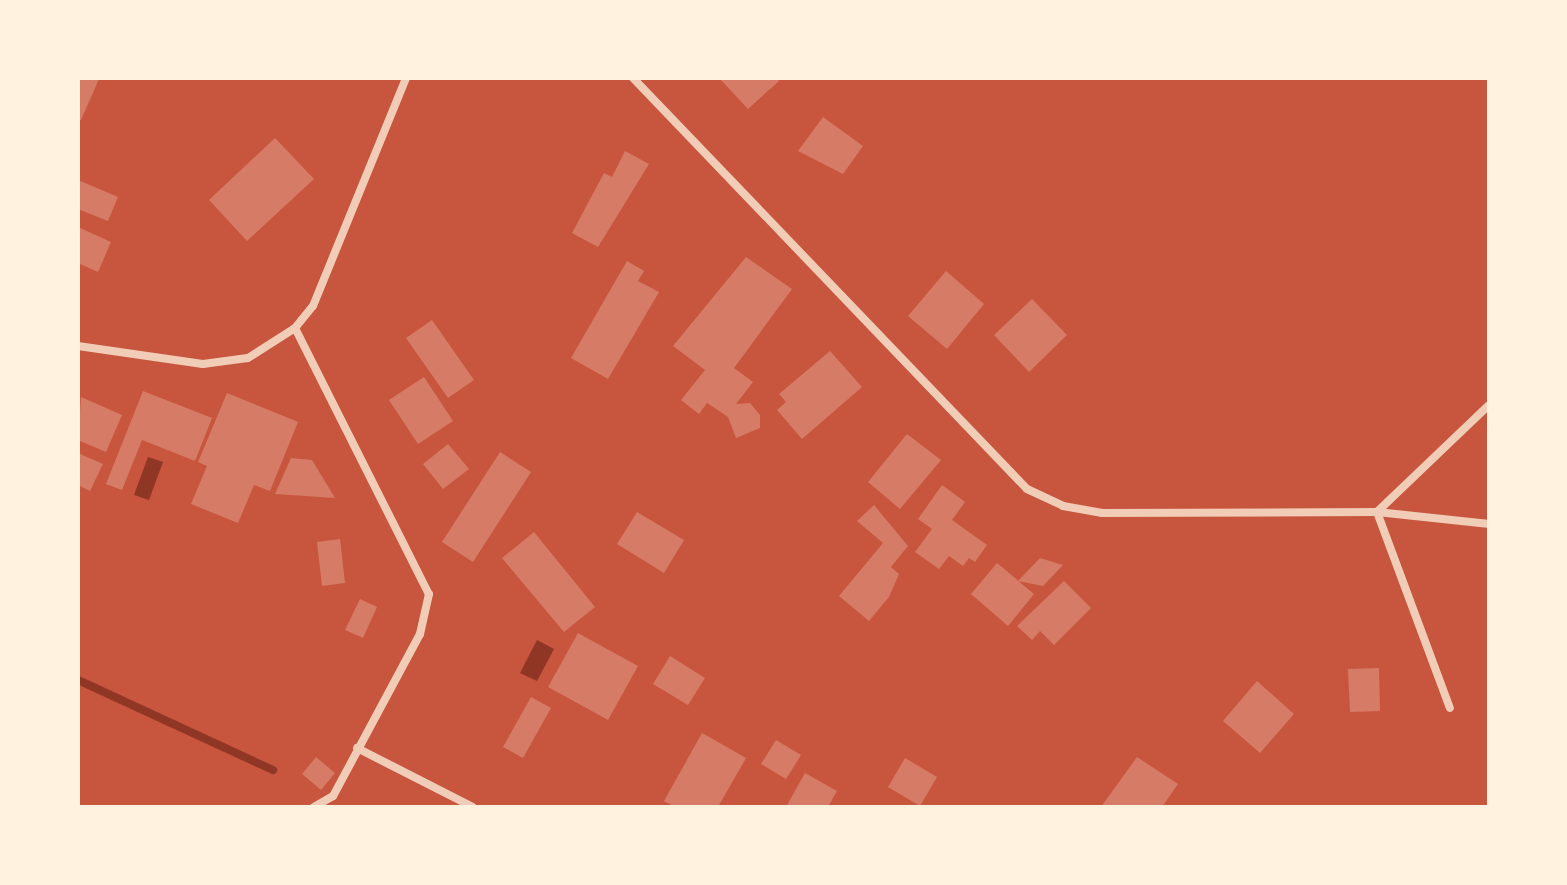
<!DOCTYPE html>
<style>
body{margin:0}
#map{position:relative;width:1567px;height:885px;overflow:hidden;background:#c8553d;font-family:"Titillium Web",sans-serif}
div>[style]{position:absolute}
.water>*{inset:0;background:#8f3625}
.stream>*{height:8px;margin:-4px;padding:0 4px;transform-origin:4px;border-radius:4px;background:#8f3625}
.building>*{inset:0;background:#d67c66}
.minor>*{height:8px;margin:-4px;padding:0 4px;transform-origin:4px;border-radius:4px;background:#f1ccb7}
span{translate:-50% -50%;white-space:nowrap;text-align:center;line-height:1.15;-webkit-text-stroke:7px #fff3e0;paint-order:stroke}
.frame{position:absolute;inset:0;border:80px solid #fff3e0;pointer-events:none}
</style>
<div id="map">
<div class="water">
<div style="clip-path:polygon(148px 457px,163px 462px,149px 500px,134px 495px)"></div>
<div style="clip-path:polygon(537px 640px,554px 649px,537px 681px,520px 673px)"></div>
</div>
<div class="stream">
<div style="left:78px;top:680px;width:215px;rotate:24.8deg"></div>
</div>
<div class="building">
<div style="clip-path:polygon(78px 78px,99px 79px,81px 120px,78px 119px)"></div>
<div style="clip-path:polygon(719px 78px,776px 78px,779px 81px,748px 109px)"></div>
<div style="clip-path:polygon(823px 117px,863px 146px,843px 174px,798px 151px)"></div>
<div style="clip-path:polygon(275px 138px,314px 179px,247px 241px,209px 200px)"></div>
<div style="clip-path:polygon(625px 151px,649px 164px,598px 247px,572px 233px,604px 173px,612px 177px)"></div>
<div style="clip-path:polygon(78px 180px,118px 197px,108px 221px,78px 209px)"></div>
<div style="clip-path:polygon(78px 227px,111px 242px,98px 272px,78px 263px)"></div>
<div style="clip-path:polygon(746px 257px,792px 289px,734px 368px,753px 382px,736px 404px,750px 403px,760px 415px,760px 428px,736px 438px,728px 417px,707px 403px,699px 414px,681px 400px,705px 370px,673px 346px)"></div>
<div style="clip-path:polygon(627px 261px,644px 271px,638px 281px,659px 292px,608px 379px,571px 358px)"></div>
<div style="clip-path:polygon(946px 271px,984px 304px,947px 349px,908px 316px)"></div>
<div style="clip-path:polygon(1032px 299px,1067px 335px,1029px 372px,994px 335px)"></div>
<div style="clip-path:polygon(432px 320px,474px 380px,448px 398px,406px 338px)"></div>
<div style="clip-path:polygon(830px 351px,862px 387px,802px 439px,777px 410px,786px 402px,779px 394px)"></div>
<div style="clip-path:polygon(424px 377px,453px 421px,418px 444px,389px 400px)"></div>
<div style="clip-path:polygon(143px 391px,212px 418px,195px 461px,142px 440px,122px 490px,106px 484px)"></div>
<div style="clip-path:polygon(227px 393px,298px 422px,270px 491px,254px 485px,238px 523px,191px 504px,207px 466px,198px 462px)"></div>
<div style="clip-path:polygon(81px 397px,122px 415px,106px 452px,78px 440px)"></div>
<div style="clip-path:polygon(907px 434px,941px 460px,900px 509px,868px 482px)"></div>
<div style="clip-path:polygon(448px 444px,469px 469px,443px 489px,423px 464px)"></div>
<div style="clip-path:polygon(500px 452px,531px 472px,473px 562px,442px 542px)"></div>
<div style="clip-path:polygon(78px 453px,103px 464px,90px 491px,78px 485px)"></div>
<div style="clip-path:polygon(291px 458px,312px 460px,335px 498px,275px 494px)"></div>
<div style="clip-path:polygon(942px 485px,965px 502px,952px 520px,987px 545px,975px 562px,969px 558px,963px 566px,949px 556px,939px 569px,915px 552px,932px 529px,918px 519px)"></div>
<div style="clip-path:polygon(874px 505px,908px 546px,891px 567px,899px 574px,889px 597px,869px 621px,839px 596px,883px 543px,857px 521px)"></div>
<div style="clip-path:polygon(637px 512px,684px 540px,664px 573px,617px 544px)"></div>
<div style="clip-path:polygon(534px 532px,595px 607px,564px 632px,502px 558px)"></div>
<div style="clip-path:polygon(340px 539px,345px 583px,322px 586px,317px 542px)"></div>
<div style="clip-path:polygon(1040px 558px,1063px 565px,1043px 586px,1018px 581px)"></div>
<div style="clip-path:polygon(997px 563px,1034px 594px,1008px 626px,971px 594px)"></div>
<div style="clip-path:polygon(1064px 581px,1091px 608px,1054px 645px,1040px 631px,1032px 640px,1017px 626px)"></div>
<div style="clip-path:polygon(360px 599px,377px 607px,363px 638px,345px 630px)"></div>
<div style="clip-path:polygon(578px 633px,638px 666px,608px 720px,548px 687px)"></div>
<div style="clip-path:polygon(670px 656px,705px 678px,688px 705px,653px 684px)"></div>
<div style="clip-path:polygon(1379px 668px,1380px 711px,1350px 712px,1348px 669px)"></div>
<div style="clip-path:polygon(1257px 681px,1294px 714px,1260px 753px,1223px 721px)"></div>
<div style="clip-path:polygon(531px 697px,551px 708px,523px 758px,503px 747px)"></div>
<div style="clip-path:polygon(702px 733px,746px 758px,718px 807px,675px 807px,664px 801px)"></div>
<div style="clip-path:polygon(776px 740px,801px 755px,786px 779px,761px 764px)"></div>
<div style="clip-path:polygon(316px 757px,335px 773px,321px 790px,302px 774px)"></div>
<div style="clip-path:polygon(1137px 757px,1178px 784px,1162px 807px,1101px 807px)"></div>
<div style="clip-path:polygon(905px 758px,937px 777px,920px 806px,888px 787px)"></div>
<div style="clip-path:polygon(805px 773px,837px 791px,828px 807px,786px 807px)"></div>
</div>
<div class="minor">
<div style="left:633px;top:78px;width:569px;rotate:46.21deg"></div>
<div style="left:1027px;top:489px;width:40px;rotate:25deg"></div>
<div style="left:1063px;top:506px;width:40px;rotate:10deg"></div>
<div style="left:1102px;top:513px;width:275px;rotate:-0.2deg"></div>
<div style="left:1377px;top:512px;width:113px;rotate:6.1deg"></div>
<div style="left:295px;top:328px;width:298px;rotate:63.3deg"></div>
<div style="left:429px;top:594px;width:41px;rotate:102.7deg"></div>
<div style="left:420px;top:634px;width:184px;rotate:118.2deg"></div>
<div style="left:333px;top:796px;width:22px;rotate:150deg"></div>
<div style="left:78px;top:346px;width:126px;rotate:8.2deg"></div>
<div style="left:203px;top:364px;width:45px;rotate:-7.6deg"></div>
<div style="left:248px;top:358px;width:56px;rotate:-32.6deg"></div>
<div style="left:295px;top:328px;width:28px;rotate:-51deg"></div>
<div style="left:313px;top:306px;width:246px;rotate:-67.8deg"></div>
<div style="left:1377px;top:512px;width:209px;rotate:69.6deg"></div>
<div style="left:1377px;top:512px;width:155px;rotate:-43.7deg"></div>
<div style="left:357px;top:748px;width:130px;rotate:27deg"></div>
</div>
<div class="frame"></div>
</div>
